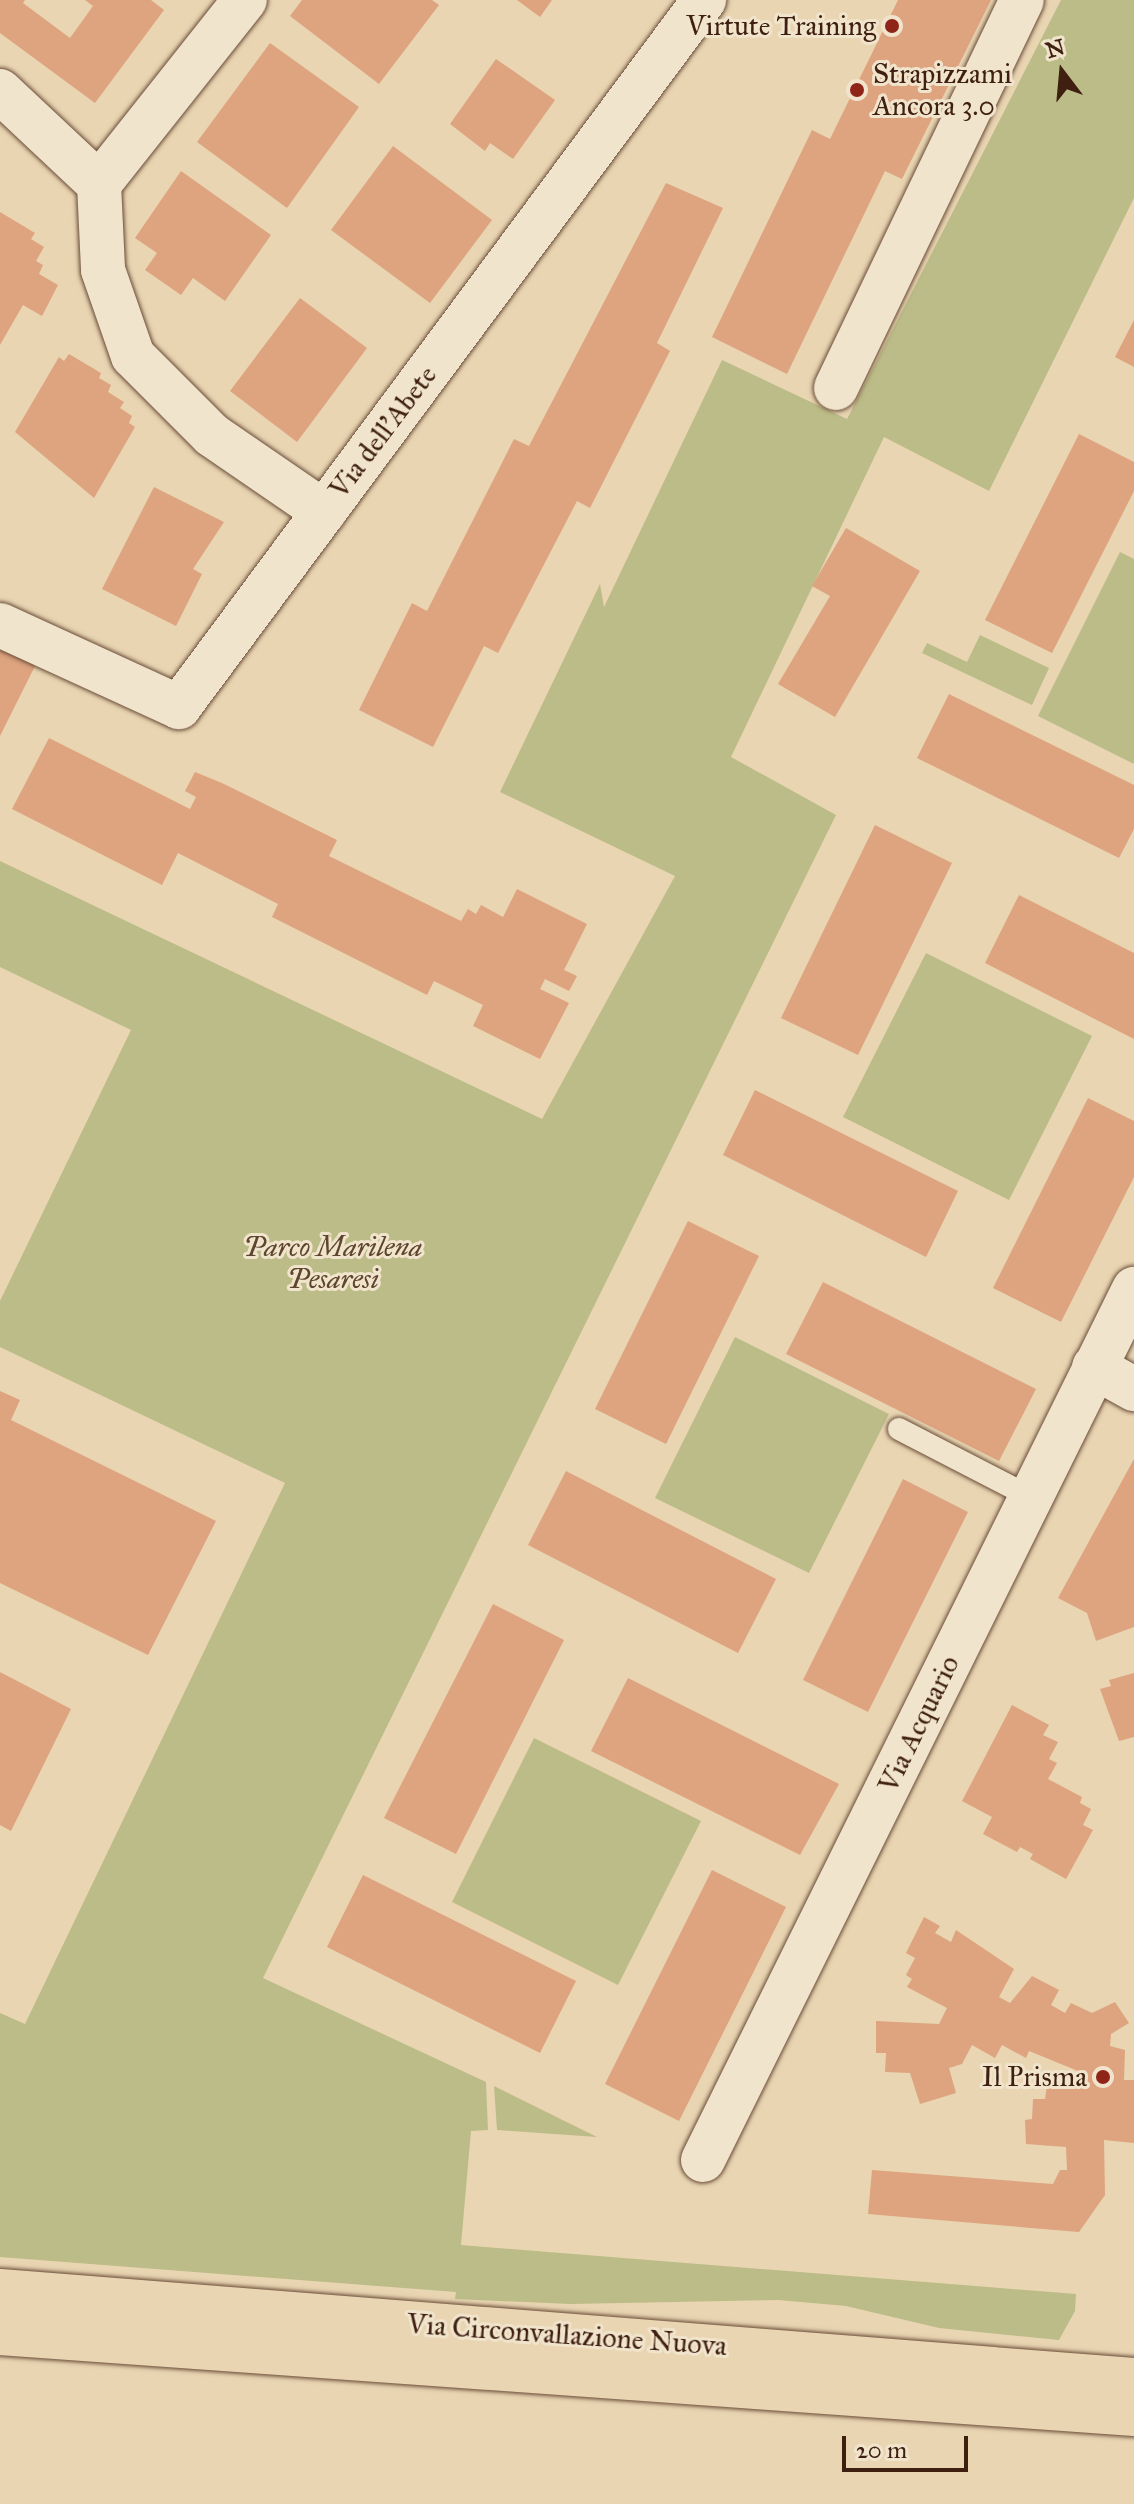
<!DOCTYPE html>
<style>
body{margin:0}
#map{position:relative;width:1134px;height:2504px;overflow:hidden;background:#e9d5b2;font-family:"IM FELL Great Primer",serif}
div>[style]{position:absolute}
.green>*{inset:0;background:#bcbc88}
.building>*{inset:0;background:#dea37f}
.roads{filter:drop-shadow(0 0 2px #694c38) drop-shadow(0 0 2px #694c38)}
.lane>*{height:22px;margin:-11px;padding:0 11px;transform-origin:11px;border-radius:11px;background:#f1e4cd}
.street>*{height:44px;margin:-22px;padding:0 22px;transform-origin:22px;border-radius:22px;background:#f1e4cd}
.primary>*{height:44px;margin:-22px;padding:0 22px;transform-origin:22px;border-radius:22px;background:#e9d5b2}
.dots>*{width:22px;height:22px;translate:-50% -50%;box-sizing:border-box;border:4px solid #f1e4cd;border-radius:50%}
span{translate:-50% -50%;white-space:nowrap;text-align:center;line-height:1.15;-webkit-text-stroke:6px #f1e4cd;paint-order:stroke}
.poi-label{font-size:28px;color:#3e1f10}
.right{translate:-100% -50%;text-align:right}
.left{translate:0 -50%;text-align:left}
.street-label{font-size:28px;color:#3e1f10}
.park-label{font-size:28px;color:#5e462e;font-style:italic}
.north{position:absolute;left:1022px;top:32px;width:80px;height:80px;-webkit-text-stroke:6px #f1e4cd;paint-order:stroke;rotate:344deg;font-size:22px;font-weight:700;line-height:32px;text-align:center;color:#3e1f10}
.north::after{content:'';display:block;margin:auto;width:28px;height:36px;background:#3e1f10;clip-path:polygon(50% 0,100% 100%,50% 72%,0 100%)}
.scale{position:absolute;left:842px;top:2436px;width:126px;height:36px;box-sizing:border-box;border:4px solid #3e1f10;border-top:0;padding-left:10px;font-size:24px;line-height:28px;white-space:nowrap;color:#3e1f10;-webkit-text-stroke:6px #f1e4cd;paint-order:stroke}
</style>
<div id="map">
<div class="green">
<div style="clip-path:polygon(1061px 0,1134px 0,1134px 198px,989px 491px,884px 437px,731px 757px,836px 815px,263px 1978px,486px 2082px,488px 2130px,471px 2131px,461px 2245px,1076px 2294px,1075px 2311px,1059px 2340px,939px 2328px,846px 2306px,778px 2300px,570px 2304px,455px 2299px,456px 2292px,0 2257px,0 2013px,25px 2024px,285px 1483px,0 1347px,0 1301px,131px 1030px,0 967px,0 861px,542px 1119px,675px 876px,500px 792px,600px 584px,604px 607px,722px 360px,847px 419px)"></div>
<div style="clip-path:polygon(1120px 552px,1134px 559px,1134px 764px,1038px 716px)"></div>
<div style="clip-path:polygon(980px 635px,1049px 668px,1032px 705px,922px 653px,927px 643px,967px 662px)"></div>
<div style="clip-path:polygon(926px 953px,1092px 1036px,1009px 1200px,843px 1117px)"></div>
<div style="clip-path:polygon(735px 1337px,889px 1414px,809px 1573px,655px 1498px)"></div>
<div style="clip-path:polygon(534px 1738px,701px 1821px,618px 1985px,452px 1902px)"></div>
<div style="clip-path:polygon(494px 2086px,597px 2137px,497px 2130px)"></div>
</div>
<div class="building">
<div style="clip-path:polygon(0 0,25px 0,23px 3px,70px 38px,93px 6px,85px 0,151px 0,164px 10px,95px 103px,0 33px)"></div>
<div style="clip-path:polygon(302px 0,432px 0,439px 5px,379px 84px,290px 16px)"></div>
<div style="clip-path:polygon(517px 0,552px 0,540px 17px)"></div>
<div style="clip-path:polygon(898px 0,991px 0,902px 179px,885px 171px,787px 374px,712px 337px,812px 130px,830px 139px)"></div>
<div style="clip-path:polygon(270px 43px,359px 107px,287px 208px,197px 142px)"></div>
<div style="clip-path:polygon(496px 59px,555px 100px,513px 159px,490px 143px,485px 151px,450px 124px)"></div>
<div style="clip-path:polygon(393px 146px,492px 220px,430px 303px,331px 230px)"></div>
<div style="clip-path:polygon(181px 171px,271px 235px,225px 301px,193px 278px,181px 295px,145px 270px,157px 253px,135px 238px)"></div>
<div style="clip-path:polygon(666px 183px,723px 208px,657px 343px,670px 351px,590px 508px,577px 501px,498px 653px,484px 646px,433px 747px,359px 710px,412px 603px,427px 611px,514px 439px,529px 446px)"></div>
<div style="clip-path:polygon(0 212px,35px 233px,31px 239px,44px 247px,36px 261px,43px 265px,39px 274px,58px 285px,42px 316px,23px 305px,0 345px)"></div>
<div style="clip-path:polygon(300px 298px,367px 348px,297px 442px,230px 391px)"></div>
<div style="clip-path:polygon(1134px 320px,1134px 367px,1115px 357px)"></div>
<div style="clip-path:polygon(69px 354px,101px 373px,99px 378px,111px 385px,108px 392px,124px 402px,120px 408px,132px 416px,129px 423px,135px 427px,94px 498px,15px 432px,59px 357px,64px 361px)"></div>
<div style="clip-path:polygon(1079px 434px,1134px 462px,1134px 491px,1052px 653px,985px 620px)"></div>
<div style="clip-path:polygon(154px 487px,224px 522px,193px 569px,202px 574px,176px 626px,102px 589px)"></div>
<div style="clip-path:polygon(846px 528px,920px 571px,835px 717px,778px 684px,830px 596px,812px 586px)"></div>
<div style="clip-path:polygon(0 647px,36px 664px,0 736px)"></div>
<div style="clip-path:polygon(949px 694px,1134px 785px,1134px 829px,1119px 858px,917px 758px)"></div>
<div style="clip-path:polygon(49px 738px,190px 809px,196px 797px,185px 791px,195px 772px,222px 783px,337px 840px,329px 856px,461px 921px,468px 909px,476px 914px,481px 905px,503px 917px,517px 889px,587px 924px,564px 970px,577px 976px,569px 991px,545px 979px,540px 989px,569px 1003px,540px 1059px,473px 1026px,483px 1005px,434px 981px,427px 995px,272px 917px,278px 904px,178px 853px,162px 885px,12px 809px)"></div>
<div style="clip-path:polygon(875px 825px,952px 863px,858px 1055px,781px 1018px)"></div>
<div style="clip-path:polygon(1019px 895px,1134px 953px,1134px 1039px,985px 963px)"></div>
<div style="clip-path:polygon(755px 1090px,958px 1191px,926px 1257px,723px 1155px)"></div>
<div style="clip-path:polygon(1088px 1098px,1134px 1121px,1134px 1177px,1061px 1322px,993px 1288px)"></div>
<div style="clip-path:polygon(688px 1221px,759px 1256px,666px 1444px,595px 1409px)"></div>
<div style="clip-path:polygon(823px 1282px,1036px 1389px,999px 1461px,786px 1354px)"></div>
<div style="clip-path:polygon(0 1391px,20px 1400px,11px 1420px,216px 1521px,148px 1655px,0 1583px)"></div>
<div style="clip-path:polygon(1134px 1459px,1134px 1627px,1096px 1641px,1087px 1613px,1058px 1598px)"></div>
<div style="clip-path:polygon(566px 1471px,776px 1579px,738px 1653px,528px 1545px)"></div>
<div style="clip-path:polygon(903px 1479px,968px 1512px,868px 1712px,803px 1680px)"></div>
<div style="clip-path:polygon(493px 1604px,564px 1640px,456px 1854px,384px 1818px)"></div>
<div style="clip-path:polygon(0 1672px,71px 1709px,11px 1831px,0 1825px)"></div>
<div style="clip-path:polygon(1134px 1673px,1134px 1737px,1119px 1741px,1100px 1689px,1111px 1686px,1109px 1680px)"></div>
<div style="clip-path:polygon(628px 1678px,839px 1784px,800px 1855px,591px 1751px)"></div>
<div style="clip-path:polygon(1012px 1705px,1049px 1725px,1043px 1735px,1058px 1742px,1049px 1759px,1057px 1763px,1048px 1779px,1082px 1797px,1080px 1803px,1091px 1809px,1083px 1825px,1093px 1830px,1066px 1879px,1030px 1859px,1033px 1854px,1020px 1847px,1017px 1852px,983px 1834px,992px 1817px,962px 1801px)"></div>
<div style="clip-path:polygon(712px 1870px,786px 1907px,679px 2121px,605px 2084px)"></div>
<div style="clip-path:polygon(363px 1875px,576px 1981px,540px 2053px,327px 1947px)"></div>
<div style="clip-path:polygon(924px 1917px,940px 1926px,935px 1933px,951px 1942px,956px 1930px,1014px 1969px,999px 1997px,1010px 2003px,1032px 1976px,1059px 1990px,1051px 2005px,1065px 2013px,1071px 2003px,1092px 2013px,1115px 2002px,1129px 2023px,1111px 2034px,1110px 2046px,1125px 2050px,1124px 2080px,1134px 2080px,1134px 2143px,1104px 2140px,1105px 2195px,1079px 2232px,868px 2214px,872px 2170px,1053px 2184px,1060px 2170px,1067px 2170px,1066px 2147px,1026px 2144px,1025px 2120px,1032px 2119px,1033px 2099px,1045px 2099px,1047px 2086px,1082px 2088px,1083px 2073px,1029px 2051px,1026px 2058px,1002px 2045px,995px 2058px,972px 2045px,962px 2064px,949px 2068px,956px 2093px,920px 2104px,910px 2073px,885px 2072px,886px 2053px,876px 2053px,876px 2021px,939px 2024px,947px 2008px,907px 1987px,912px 1979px,906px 1975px,915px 1958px,906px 1953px)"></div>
</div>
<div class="roads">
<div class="lane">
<div style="left:899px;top:1429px;width:148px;rotate:27.3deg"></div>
</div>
<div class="street">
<div style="left:0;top:91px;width:136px;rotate:43.2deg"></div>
<div style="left:99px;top:184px;width:86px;rotate:87.3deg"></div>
<div style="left:103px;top:270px;width:91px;rotate:70.8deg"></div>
<div style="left:133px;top:356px;width:112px;rotate:45deg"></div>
<div style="left:212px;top:435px;width:136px;rotate:34.5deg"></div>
<div style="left:99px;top:184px;width:235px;rotate:-51.6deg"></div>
<div style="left:836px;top:388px;width:430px;rotate:-64.4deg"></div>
<div style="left:0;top:625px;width:197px;rotate:24.6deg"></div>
<div style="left:179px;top:707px;width:881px;rotate:-53.4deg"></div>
<div style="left:1094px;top:1367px;width:46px;rotate:28.8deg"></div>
<div style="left:703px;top:2160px;width:972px;rotate:-63.67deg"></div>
</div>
<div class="primary">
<div style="left:0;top:2291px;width:1137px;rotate:4.49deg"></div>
<div style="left:0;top:2333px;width:1137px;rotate:4.09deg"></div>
</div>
</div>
<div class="dots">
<div style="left:892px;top:26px;background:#8f2418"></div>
<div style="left:857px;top:90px;background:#8f2418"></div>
<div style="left:1103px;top:2077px;background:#8f2418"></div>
</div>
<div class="poi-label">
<span class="right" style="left:876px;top:26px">Virtute Training</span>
<span class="left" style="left:873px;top:90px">Strapizzami<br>Ancora 3.0</span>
<span class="right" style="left:1087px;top:2077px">Il Prisma</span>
</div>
<div class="street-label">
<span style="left:383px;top:432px;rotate:-53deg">Via dell'Abete</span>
<span style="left:919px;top:1724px;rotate:-64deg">Via Acquario</span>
<span style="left:567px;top:2335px;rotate:4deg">Via Circonvallazione Nuova</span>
</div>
<div class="park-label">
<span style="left:333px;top:1263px">Parco Marilena<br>Pesaresi</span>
</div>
<div class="north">N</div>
<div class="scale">20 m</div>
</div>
